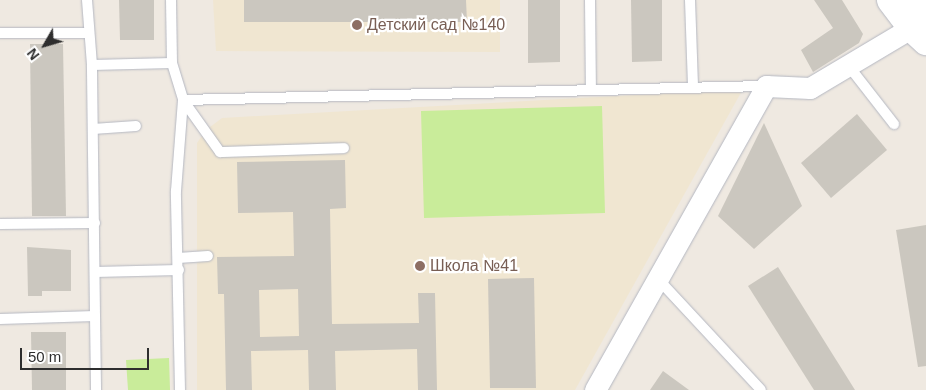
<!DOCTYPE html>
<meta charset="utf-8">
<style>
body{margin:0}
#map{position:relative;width:926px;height:390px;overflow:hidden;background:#efe9e1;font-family:Helvetica,sans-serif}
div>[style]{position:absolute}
.education>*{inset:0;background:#f0e6d1}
.pitch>*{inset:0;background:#c9ec9a}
.building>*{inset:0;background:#cbc7bf}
.roads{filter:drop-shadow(0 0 1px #b4b7c1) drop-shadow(0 0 1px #b4b7c1)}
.lane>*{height:10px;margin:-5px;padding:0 5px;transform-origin:5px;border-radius:5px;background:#fff}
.street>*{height:21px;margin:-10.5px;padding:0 10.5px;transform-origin:10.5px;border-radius:10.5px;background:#fff}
.secondary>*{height:28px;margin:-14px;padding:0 14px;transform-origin:14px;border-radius:14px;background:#fff}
.dots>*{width:14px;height:14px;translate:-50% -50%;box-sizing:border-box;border:2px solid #fff;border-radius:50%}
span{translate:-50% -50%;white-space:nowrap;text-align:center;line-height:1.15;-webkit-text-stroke:4.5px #fff;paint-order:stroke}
.education-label{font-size:16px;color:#785e54}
.left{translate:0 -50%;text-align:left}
.north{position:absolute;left:20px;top:20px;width:50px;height:50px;-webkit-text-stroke:4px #fff;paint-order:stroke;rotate:232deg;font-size:14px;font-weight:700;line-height:20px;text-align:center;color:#2e2e2e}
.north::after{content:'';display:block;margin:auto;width:18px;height:22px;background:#2e2e2e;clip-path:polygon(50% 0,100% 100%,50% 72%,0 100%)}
.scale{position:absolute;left:20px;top:348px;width:129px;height:22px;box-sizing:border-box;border:2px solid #2e2e2e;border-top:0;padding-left:6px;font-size:15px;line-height:18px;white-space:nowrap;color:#2e2e2e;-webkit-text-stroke:4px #fff;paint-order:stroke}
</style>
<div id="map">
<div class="education">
<div style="clip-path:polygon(213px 0,500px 0,500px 52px,216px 51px)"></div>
<div style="clip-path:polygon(743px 89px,575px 390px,197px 390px,197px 143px,206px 130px,222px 118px)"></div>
</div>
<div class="pitch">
<div style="clip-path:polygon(602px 106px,605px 213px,424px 218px,421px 111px)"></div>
<div style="clip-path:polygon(169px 358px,170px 390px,128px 390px,126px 360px)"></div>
</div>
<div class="building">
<div style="clip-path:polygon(119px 0,154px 0,154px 40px,120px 40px)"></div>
<div style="clip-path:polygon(244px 0,466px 0,467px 22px,244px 22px)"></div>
<div style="clip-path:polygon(528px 0,560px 0,560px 62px,528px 63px)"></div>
<div style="clip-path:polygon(631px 0,662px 0,662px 61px,632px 62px)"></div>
<div style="clip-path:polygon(814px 0,842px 0,863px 34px,859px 43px,813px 72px,801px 50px,833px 28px)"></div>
<div style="clip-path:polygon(30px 44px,63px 44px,66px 216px,32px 216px)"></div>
<div style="clip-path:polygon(857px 114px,887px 150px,831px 198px,801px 163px)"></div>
<div style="clip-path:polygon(764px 123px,802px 206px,754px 249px,718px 216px)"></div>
<div style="clip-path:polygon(evenodd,345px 160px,346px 208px,330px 209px,332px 324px,419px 323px,418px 293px,435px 293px,437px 390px,418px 390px,417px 349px,335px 351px,336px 390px,309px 390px,308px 350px,251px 351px,252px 390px,226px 390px,224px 294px,218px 294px,217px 257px,294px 256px,293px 212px,238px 213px,237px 162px,345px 160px,298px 289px,299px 336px,260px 337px,259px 290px,298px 289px)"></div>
<div style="clip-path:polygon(926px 225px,926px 366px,918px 367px,896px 230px)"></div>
<div style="clip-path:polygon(27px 247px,71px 250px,71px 291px,42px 291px,42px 296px,28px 296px)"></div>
<div style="clip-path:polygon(778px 267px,855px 390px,814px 390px,748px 286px)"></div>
<div style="clip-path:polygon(534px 278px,536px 388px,490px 388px,488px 279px)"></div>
<div style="clip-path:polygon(31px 332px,66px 332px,66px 390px,32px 390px)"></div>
<div style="clip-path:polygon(663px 371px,689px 390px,650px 390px)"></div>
</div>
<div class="roads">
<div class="lane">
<div style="left:171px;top:0;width:63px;rotate:89.1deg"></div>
<div style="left:590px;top:0;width:89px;rotate:89.4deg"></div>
<div style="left:690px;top:0;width:87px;rotate:88deg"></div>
<div style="left:0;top:33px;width:88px"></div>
<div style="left:92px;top:65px;width:80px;rotate:-1.4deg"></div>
<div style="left:172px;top:63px;width:39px;rotate:73deg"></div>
<div style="left:183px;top:100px;width:583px;rotate:-1.38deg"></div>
<div style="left:848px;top:65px;width:75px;rotate:52.1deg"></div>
<div style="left:93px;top:129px;width:43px;rotate:-4deg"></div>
<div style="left:0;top:224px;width:95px;rotate:-0.6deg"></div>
<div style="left:178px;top:258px;width:30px;rotate:-4deg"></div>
<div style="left:95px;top:272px;width:84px;rotate:-1.4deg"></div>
<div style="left:658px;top:279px;width:151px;rotate:47.1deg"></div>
<div style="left:95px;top:316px;width:74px;rotate:89.2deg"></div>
<div style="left:0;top:319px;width:95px;rotate:-1.8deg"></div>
<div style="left:95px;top:316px;width:251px;rotate:-90.7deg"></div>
<div style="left:92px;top:65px;width:65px;rotate:-94.4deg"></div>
<div style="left:180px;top:390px;width:199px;rotate:-91.2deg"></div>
<div style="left:176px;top:191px;width:91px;rotate:-85.6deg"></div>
<div style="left:183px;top:100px;width:64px;rotate:54.6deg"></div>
<div style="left:220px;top:152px;width:124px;rotate:-1.8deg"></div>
</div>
<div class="street">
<div style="left:595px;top:390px;width:349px;rotate:-60.6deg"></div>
<div style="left:766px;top:86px;width:44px;rotate:2.6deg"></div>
<div style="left:810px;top:88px;width:133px;rotate:-30.8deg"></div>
</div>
<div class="secondary">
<div style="left:891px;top:0;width:34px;rotate:53deg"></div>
<div style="left:911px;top:27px;width:21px;rotate:43deg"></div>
<div style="left:917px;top:0;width:16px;rotate:55deg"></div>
</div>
</div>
<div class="dots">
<div style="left:357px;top:25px;background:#8d6e63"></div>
<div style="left:420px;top:266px;background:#8d6e63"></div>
</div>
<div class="education-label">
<span class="left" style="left:367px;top:25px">Детский сад №140</span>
<span class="left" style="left:430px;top:266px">Школа №41</span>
</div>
<div class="north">N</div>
<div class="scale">50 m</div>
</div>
